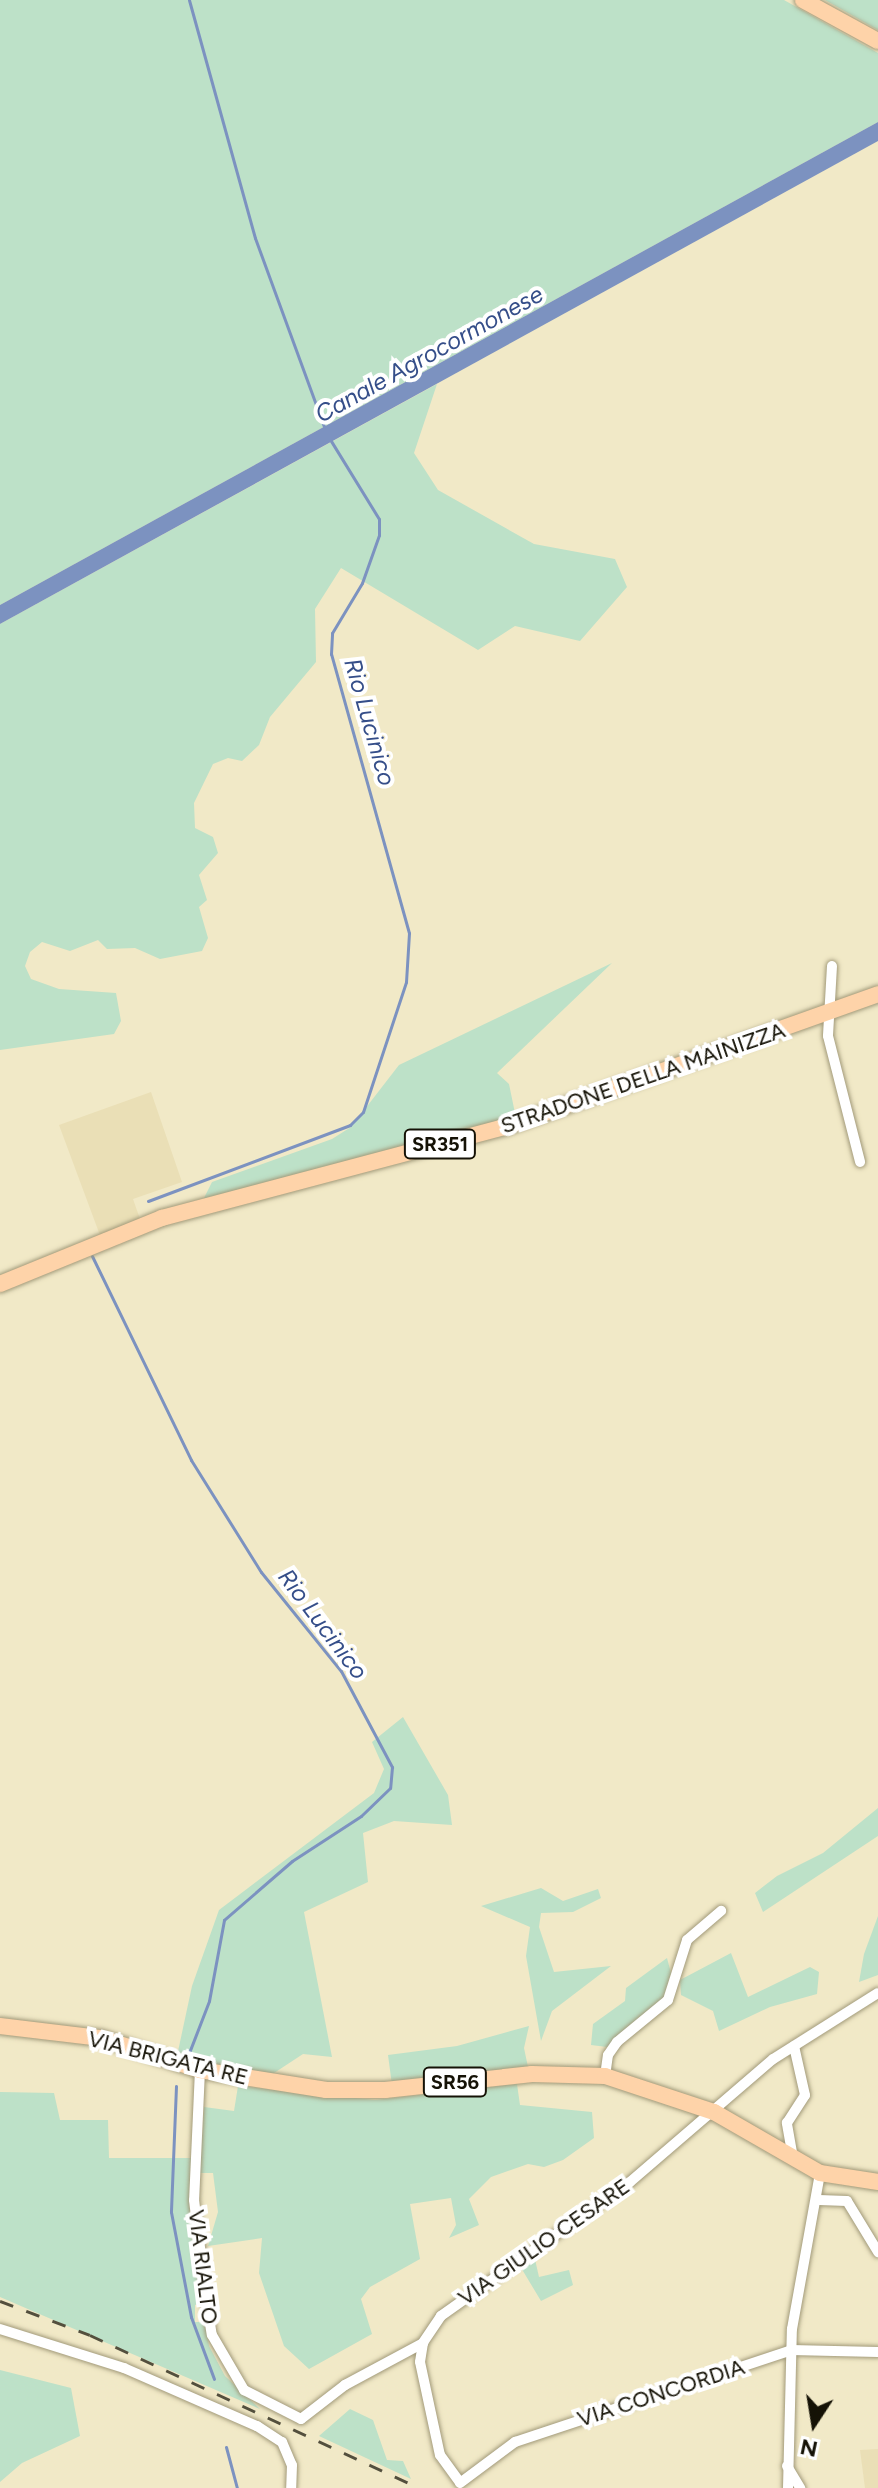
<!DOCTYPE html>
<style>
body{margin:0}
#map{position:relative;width:878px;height:2488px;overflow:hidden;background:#f1e9c7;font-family:Figtree,sans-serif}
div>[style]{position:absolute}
.built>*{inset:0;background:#eadfb6}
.green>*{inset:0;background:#bde1c8}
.water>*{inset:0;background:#7c92c0}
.stream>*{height:3px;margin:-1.5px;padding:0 1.5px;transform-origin:1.5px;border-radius:1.5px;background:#7c92c0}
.roads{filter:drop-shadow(0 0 2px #a29a7a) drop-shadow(0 0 2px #a29a7a)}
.minor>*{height:10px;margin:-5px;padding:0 5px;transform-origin:5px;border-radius:5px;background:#fff}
.primary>*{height:16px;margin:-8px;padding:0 8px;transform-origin:8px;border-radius:8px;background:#fed3a9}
.rail>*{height:3px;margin-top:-1.5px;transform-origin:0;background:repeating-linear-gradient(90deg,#534f3d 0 14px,transparent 0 28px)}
span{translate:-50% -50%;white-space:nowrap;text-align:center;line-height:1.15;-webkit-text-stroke:8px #fff;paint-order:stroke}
.shield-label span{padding:2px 6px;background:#fff;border:2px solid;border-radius:6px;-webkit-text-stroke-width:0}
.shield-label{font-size:20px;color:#151206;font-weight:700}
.street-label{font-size:22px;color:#151206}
.water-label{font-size:24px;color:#354e89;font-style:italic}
.north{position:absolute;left:774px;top:2384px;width:80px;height:80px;-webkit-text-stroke:6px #fff;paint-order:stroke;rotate:192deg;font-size:22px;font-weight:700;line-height:32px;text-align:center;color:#151206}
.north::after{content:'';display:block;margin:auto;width:28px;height:36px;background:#151206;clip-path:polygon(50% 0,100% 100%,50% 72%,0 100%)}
</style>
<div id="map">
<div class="built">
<div style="clip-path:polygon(151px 1092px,182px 1182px,133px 1199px,140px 1219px,101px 1238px,59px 1125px)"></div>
<div style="clip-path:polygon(878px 2449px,878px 2488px,865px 2488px,860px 2450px)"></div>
</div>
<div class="green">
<div style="clip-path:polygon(0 0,784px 0,878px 53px,878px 122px,0 605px)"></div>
<div style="clip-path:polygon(825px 0,878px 0,878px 30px,876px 29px)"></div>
<div style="clip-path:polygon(437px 384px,414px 453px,438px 490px,534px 544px,615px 559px,627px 587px,580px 641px,515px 626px,478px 650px,341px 568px,315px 609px,316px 662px,270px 717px,259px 745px,242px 761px,228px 758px,213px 764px,194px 803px,195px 828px,213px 837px,218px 853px,199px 875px,207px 900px,199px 907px,208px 938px,202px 951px,160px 959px,135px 948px,107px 949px,98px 940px,70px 951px,42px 942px,30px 952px,25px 966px,31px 979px,59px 989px,116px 993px,121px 1021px,114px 1034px,0 1050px,0 624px)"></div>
<div style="clip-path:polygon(612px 963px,497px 1073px,509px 1084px,516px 1118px,203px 1200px,212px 1182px,332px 1139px,351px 1127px,399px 1065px)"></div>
<div style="clip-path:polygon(403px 1717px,448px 1795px,452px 1825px,394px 1821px,363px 1833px,368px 1882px,304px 1912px,332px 2057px,303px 2054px,268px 2077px,177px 2056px,192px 1986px,219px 1910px,374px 1793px,384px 1769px,372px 1742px)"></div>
<div style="clip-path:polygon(878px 1808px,878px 1836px,763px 1912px,755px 1893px,777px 1876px,823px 1853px)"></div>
<div style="clip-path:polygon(541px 1888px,563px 1901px,598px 1889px,601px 1898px,573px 1912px,541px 1913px,539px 1927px,554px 1972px,611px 1966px,552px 2011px,541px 2041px,526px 1956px,530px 1927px,481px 1906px)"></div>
<div style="clip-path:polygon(878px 1916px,878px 1975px,859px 1982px,864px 1954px)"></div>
<div style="clip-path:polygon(731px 1953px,748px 1997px,810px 1967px,819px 1972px,817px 1994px,770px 2007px,719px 2031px,713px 2011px,681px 1995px,680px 1980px)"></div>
<div style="clip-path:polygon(667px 1958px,671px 1973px,663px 1999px,607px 2047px,591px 2045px,593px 2024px,625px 2001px,626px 1988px)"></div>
<div style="clip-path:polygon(529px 2026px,524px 2048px,528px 2067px,392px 2085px,388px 2055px,457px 2046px)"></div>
<div style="clip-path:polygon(517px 2084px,520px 2105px,592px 2112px,594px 2138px,563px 2160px,544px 2167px,528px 2164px,491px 2177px,469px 2199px,479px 2225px,449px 2238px,456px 2225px,451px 2198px,410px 2204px,420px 2259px,370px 2287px,361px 2299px,372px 2334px,309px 2369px,284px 2346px,259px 2273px,262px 2238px,208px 2246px,218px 2212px,213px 2173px,200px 2173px,204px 2107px,234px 2111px,238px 2086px,375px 2100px)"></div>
<div style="clip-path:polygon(0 2092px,54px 2093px,60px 2120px,108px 2120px,109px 2158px,191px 2158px,189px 2203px,202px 2303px,195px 2305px,195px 2322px,205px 2322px,209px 2346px,225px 2376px,260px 2409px,0 2297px)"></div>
<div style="clip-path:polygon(534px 2255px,539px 2277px,569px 2270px,573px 2285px,541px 2301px,520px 2266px)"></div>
<div style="clip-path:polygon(0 2370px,71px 2388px,80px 2436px,22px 2463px,0 2482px)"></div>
<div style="clip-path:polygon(350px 2409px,373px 2420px,387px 2460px,403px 2461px,411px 2479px,319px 2436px)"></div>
</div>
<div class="water">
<div style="clip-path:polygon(878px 122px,878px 141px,0 624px,0 605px)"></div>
</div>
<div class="stream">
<div style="left:189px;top:0;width:247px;rotate:74.5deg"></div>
<div style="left:255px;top:238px;width:201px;rotate:69.9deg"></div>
<div style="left:148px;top:1201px;width:216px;rotate:-20.6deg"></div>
<div style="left:350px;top:1125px;width:18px;rotate:-45deg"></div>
<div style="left:363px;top:1112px;width:137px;rotate:-71.7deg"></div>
<div style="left:406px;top:982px;width:49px;rotate:-86.5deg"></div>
<div style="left:409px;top:933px;width:290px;rotate:-105.6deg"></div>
<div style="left:331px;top:654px;width:21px;rotate:-87deg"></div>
<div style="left:332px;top:633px;width:58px;rotate:-59deg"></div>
<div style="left:362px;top:583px;width:51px;rotate:-70.5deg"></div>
<div style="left:379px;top:535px;width:16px;rotate:-90deg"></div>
<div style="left:379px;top:519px;width:92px;rotate:-121.6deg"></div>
<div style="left:92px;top:1256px;width:227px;rotate:64.1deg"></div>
<div style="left:191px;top:1460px;width:132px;rotate:58deg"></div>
<div style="left:261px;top:1572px;width:127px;rotate:51.1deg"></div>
<div style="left:341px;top:1671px;width:109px;rotate:62deg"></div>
<div style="left:392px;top:1767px;width:21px;rotate:95deg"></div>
<div style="left:390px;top:1788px;width:40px;rotate:136deg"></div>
<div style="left:361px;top:1816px;width:82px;rotate:146.9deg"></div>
<div style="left:292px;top:1861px;width:90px;rotate:139.1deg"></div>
<div style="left:224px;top:1920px;width:82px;rotate:100.5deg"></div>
<div style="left:209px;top:2001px;width:61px;rotate:111.1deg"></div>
<div style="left:176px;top:2086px;width:126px;rotate:92.3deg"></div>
<div style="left:171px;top:2212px;width:107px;rotate:79.2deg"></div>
<div style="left:191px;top:2317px;width:66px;rotate:69.6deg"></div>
<div style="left:226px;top:2447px;width:42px;rotate:75deg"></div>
</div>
<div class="roads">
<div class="minor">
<div style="left:832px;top:966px;width:70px;rotate:93.3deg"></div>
<div style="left:828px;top:1036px;width:130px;rotate:75.7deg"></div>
<div style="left:878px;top:1993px;width:124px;rotate:147.8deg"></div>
<div style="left:773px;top:2059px;width:189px;rotate:139.3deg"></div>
<div style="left:630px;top:2182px;width:232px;rotate:144.7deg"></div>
<div style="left:441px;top:2316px;width:32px;rotate:124deg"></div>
<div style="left:423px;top:2343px;width:19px;rotate:99deg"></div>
<div style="left:420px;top:2362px;width:95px;rotate:77.9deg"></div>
<div style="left:440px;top:2455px;width:34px;rotate:54deg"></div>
<div style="left:460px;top:2483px;width:69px;rotate:-36.7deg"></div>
<div style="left:515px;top:2442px;width:291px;rotate:-18.4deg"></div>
<div style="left:791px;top:2350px;width:87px;rotate:1.3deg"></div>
<div style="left:200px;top:2070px;width:130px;rotate:92.6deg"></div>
<div style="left:194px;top:2200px;width:112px;rotate:82.8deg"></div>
<div style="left:208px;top:2311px;width:24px;rotate:81deg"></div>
<div style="left:212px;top:2335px;width:64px;rotate:59.8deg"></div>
<div style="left:244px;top:2390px;width:64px;rotate:27deg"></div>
<div style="left:301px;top:2419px;width:56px;rotate:-37.7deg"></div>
<div style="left:345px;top:2385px;width:89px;rotate:-28.3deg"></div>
<div style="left:605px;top:2076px;width:21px;rotate:-82deg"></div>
<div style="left:608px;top:2055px;width:16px;rotate:-55deg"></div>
<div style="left:617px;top:2042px;width:66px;rotate:-39.5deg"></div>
<div style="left:668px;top:2000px;width:63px;rotate:-72.4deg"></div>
<div style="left:687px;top:1940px;width:45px;rotate:-40.5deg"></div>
<div style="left:793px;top:2158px;width:36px;rotate:-100deg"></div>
<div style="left:787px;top:2123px;width:33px;rotate:-57deg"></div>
<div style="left:805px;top:2095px;width:50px;rotate:-102.7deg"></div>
<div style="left:819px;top:2200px;width:28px;rotate:2deg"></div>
<div style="left:847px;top:2201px;width:60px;rotate:58.7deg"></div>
<div style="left:0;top:2329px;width:130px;rotate:17.5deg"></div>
<div style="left:124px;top:2368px;width:145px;rotate:23.6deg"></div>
<div style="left:257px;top:2426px;width:30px;rotate:33deg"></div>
<div style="left:282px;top:2442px;width:25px;rotate:67deg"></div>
<div style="left:292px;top:2465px;width:23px;rotate:92deg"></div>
<div style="left:787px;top:2466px;width:26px;rotate:59deg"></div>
<div style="left:788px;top:2488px;width:159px;rotate:-88.6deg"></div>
<div style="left:792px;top:2329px;width:158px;rotate:-79.8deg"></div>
</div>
<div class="primary">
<div style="left:803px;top:0;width:85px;rotate:28.7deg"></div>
<div style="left:0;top:1284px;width:175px;rotate:-22.2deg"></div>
<div style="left:162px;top:1218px;width:355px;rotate:-14.9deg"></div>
<div style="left:505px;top:1127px;width:396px;rotate:-19.6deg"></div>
<div style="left:0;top:2026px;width:102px;rotate:6.8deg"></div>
<div style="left:101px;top:2038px;width:104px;rotate:17.9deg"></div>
<div style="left:200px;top:2070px;width:128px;rotate:9deg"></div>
<div style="left:326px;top:2090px;width:59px"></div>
<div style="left:385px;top:2090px;width:148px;rotate:-6.2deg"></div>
<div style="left:532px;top:2074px;width:73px;rotate:1.6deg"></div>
<div style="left:605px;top:2076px;width:115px;rotate:18.3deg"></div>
<div style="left:714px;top:2112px;width:122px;rotate:29.9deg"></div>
<div style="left:820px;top:2173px;width:59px;rotate:8.8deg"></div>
</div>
</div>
<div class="rail">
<div style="left:0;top:2301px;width:96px;rotate:20.7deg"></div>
<div style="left:90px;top:2335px;width:363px;rotate:24.9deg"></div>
</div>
<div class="shield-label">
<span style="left:440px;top:1144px">SR351</span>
<span style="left:455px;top:2082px">SR56</span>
</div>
<div class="street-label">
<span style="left:643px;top:1078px;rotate:-19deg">STRADONE DELLA MAINIZZA</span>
<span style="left:168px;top:2058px;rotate:14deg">VIA BRIGATA RE</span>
<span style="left:544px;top:2242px;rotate:-35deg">VIA GIULIO CESARE</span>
<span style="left:203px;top:2267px;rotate:83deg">VIA RIALTO</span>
<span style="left:661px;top:2393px;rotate:-18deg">VIA CONCORDIA</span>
</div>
<div class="water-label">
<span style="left:429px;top:354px;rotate:-29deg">Canale Agrocormonese</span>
<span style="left:370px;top:722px;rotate:74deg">Rio Lucinico</span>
<span style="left:323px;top:1624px;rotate:53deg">Rio Lucinico</span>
</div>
<div class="north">N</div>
</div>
